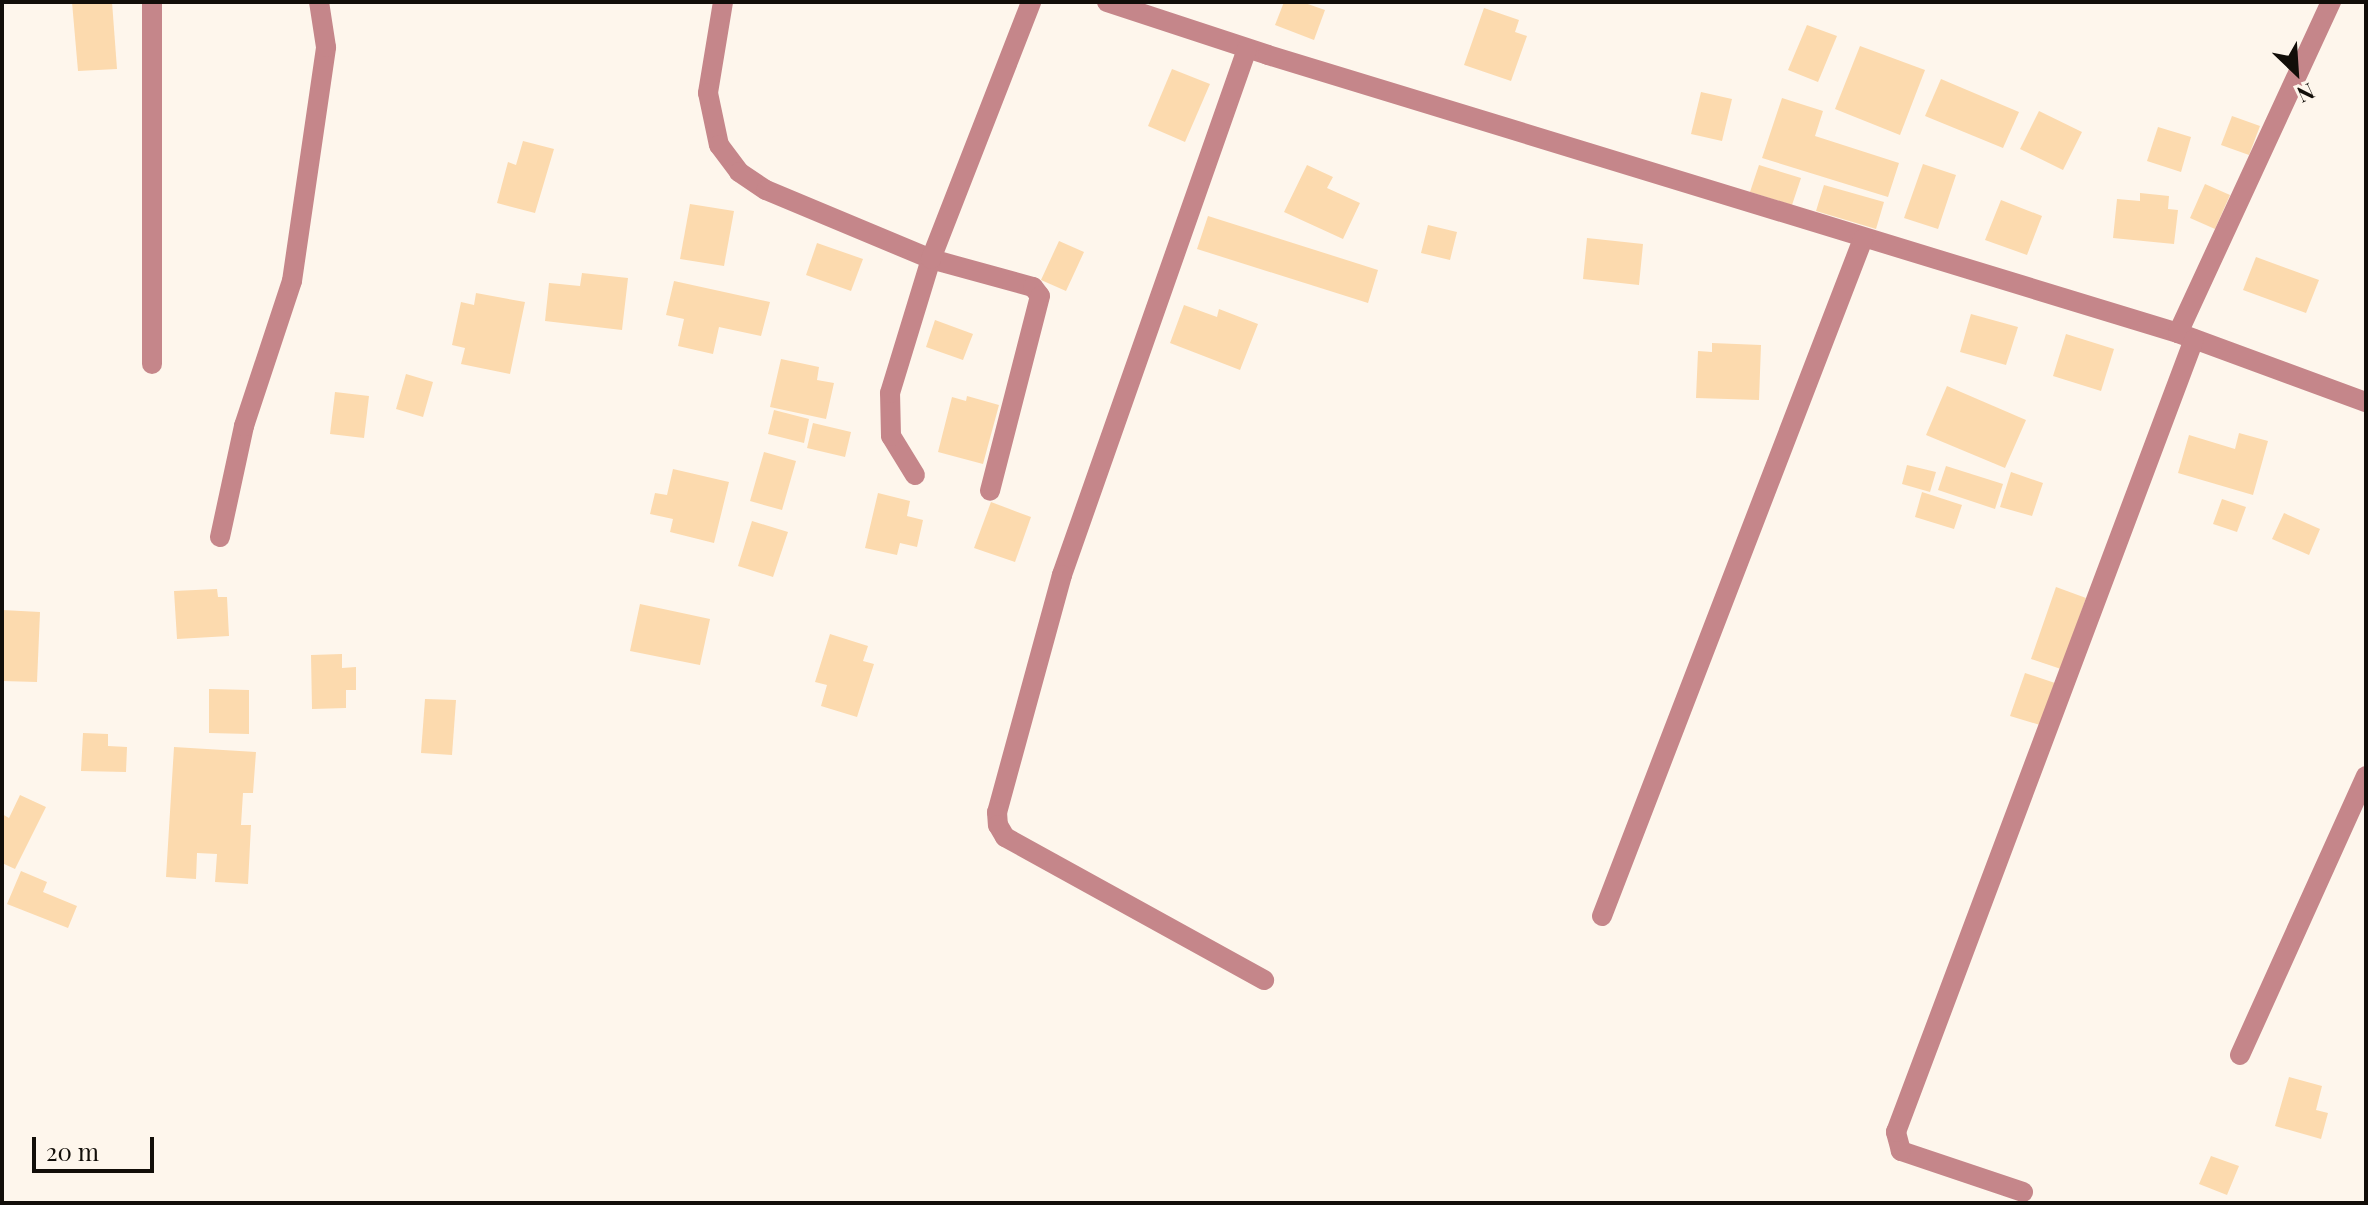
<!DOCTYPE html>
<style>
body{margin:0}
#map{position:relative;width:2368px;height:1205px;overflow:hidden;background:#fef6ec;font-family:"Playfair Display",serif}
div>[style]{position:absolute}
.building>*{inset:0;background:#fcdaae}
.minor>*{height:20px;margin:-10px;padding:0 10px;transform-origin:10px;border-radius:10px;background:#c5868a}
span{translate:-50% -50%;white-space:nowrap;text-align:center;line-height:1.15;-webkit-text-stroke:6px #fef6ec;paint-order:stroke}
.frame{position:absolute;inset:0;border:4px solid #120e09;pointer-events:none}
.north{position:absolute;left:2256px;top:32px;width:80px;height:80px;-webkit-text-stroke:6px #fef6ec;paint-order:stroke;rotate:155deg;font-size:22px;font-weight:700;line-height:32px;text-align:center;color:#120e09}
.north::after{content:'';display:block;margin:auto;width:28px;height:36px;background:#120e09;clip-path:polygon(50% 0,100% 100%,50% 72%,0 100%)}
.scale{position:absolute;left:32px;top:1137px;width:122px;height:36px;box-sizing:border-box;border:4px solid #120e09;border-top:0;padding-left:10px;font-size:24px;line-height:28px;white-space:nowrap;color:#120e09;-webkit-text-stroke:6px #fef6ec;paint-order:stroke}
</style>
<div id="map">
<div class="building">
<div style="clip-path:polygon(72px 2px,112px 2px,117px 69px,78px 71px)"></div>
<div style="clip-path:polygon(1284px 2px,1302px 2px,1325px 10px,1314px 40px,1275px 25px)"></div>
<div style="clip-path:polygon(1484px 8px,1519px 20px,1515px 32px,1527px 36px,1511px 81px,1464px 65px)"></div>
<div style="clip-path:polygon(1807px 25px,1837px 36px,1818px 82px,1788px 70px)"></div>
<div style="clip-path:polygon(1860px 46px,1925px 70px,1900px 135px,1835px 109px)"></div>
<div style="clip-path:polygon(1172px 69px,1210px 84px,1185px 142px,1148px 126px)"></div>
<div style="clip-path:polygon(1941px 79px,2019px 112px,2003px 148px,1925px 116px)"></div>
<div style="clip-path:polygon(1701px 92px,1732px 99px,1722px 141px,1691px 134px)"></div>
<div style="clip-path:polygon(1782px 98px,1823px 111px,1815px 136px,1899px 163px,1888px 197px,1762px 158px)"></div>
<div style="clip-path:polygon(2039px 111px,2082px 132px,2063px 170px,2020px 149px)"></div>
<div style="clip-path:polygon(2232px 116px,2260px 126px,2249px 155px,2221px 145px)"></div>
<div style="clip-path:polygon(2158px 127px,2191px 137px,2181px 172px,2147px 161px)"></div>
<div style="clip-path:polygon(523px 141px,554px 149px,535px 213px,497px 203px,508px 162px,516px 165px)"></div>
<div style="clip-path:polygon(1923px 164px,1956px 175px,1938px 229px,1904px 218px)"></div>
<div style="clip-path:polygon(1307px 165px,1333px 177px,1327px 188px,1360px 203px,1343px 239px,1284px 212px)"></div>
<div style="clip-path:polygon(1759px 165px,1801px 178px,1792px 205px,1750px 192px)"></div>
<div style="clip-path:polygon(2205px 184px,2230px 195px,2215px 229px,2190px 218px)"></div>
<div style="clip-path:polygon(1824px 185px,1884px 202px,1876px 229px,1816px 211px)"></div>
<div style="clip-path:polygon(2140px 193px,2169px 196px,2168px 209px,2178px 210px,2174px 244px,2113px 238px,2117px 199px,2140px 201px)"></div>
<div style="clip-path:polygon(2001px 200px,2042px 216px,2027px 255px,1985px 240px)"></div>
<div style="clip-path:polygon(690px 204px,734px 211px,724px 266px,680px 259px)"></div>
<div style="clip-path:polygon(1208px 216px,1378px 270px,1368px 303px,1197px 249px)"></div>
<div style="clip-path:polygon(1428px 225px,1457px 232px,1450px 260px,1421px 253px)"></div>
<div style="clip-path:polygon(1587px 238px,1643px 244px,1639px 285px,1583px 279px)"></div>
<div style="clip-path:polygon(1059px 241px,1084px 252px,1066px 291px,1041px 280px)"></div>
<div style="clip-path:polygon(817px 243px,863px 259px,851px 291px,806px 275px)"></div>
<div style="clip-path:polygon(2256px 257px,2319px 280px,2306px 313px,2243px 290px)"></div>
<div style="clip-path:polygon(582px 273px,628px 278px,622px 330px,545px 321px,549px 283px,580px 286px)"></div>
<div style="clip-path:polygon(674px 281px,770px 302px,761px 336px,719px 327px,713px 354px,678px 346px,684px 319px,666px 315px)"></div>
<div style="clip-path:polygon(476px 293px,525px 302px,510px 374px,461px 364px,465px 348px,452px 345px,461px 302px,474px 305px)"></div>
<div style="clip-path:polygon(1184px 305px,1217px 317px,1219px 309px,1258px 324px,1240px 370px,1170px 343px)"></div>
<div style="clip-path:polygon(1971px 314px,2018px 327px,2006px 365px,1960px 352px)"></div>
<div style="clip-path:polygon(935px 320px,973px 334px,963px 360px,926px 347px)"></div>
<div style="clip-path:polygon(2066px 334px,2114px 349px,2101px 391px,2053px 376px)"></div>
<div style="clip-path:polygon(1712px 343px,1761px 345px,1759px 400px,1696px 398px,1698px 351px,1712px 352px)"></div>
<div style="clip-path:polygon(781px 359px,819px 367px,817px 380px,834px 383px,826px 419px,770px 407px)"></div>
<div style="clip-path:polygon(406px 374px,433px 382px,423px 417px,396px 409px)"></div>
<div style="clip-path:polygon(1947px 386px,2026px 420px,2005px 468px,1926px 435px)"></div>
<div style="clip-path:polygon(335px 392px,369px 396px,364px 438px,330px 434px)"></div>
<div style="clip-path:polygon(967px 396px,999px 405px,983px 464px,938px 452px,952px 397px,966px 401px)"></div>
<div style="clip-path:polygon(774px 410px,809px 419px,804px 443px,768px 434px)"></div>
<div style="clip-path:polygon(813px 423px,851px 432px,845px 457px,807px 448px)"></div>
<div style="clip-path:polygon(2239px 433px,2268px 441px,2253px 495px,2178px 473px,2189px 435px,2235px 449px)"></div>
<div style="clip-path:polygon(764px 452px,796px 461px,782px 510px,750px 501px)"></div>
<div style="clip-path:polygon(1907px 465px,1936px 472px,1930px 492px,1902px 484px)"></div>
<div style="clip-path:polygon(1946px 466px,2003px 484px,1995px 509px,1938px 490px)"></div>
<div style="clip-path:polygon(673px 469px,729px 482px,714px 543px,670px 532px,673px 519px,650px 514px,655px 493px,667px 495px)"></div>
<div style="clip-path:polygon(2011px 472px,2043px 483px,2032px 516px,2000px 507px)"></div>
<div style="clip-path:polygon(1922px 492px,1962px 505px,1954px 529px,1915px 517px)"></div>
<div style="clip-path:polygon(878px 493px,910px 501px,907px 516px,923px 520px,917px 547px,900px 543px,897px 555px,865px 548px)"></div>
<div style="clip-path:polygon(2222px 499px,2246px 507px,2237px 532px,2213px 524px)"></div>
<div style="clip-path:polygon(991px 502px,1031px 517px,1015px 562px,974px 548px)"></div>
<div style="clip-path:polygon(2284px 513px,2320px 529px,2309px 555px,2272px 539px)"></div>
<div style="clip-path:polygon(752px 521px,788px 532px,773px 577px,738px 566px)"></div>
<div style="clip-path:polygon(2056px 587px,2086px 598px,2061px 669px,2031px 659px)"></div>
<div style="clip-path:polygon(217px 589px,218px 597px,227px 597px,229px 636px,177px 639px,174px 591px)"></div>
<div style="clip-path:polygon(640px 604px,710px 619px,700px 665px,630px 651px)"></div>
<div style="clip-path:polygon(2px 610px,40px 612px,37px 682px,2px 681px)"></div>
<div style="clip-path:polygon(830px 634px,868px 646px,863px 661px,874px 664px,857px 717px,821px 706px,827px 685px,815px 682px)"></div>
<div style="clip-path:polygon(342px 654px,342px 668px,356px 667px,356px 690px,346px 690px,346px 708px,312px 709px,311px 655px)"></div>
<div style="clip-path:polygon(2025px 673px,2055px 683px,2040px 725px,2010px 716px)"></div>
<div style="clip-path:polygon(209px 689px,249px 690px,249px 734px,209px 733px)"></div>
<div style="clip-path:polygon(425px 699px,456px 700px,452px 755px,421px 753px)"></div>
<div style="clip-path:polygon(83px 733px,108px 734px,108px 746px,127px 747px,126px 772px,81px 771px)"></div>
<div style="clip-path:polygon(174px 747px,256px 752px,253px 793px,243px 793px,241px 825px,251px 825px,248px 884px,215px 882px,217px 854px,197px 853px,196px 879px,166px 877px)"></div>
<div style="clip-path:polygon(20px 795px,46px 807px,15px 869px,2px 863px,2px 814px,9px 818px)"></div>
<div style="clip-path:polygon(21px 871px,47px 882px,43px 892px,77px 906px,68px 928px,7px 904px)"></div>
<div style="clip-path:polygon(2289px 1077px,2322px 1086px,2316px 1110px,2328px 1113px,2321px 1139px,2275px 1126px)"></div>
<div style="clip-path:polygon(2211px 1156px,2239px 1166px,2227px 1195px,2199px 1184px)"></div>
</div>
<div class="minor">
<div style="left:723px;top:2px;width:92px;rotate:99.4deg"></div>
<div style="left:708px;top:93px;width:53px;rotate:78.1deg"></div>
<div style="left:719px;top:145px;width:34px;rotate:53deg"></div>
<div style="left:739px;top:172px;width:32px;rotate:34deg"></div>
<div style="left:766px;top:190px;width:179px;rotate:22.7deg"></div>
<div style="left:931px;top:259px;width:106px;rotate:15.4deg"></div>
<div style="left:1033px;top:287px;width:11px;rotate:52deg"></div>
<div style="left:1040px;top:296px;width:201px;rotate:104.4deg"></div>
<div style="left:1107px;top:2px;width:169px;rotate:18.2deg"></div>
<div style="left:1268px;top:55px;width:952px;rotate:16.99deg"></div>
<div style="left:2178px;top:333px;width:200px;rotate:20.2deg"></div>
<div style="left:1247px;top:49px;width:558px;rotate:109.38deg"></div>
<div style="left:1062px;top:575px;width:246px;rotate:105.3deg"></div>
<div style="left:997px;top:812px;width:13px;rotate:86deg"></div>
<div style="left:998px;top:825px;width:14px;rotate:60deg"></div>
<div style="left:1005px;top:837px;width:296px;rotate:28.9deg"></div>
<div style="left:2178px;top:333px;width:365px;rotate:-65.2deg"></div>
<div style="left:152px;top:364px;width:362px;rotate:-90deg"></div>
<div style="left:915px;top:475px;width:46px;rotate:-121.6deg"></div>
<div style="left:891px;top:436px;width:43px;rotate:-91.3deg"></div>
<div style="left:890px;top:393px;width:140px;rotate:-73deg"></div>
<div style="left:931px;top:259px;width:276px;rotate:-68.7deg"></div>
<div style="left:220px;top:537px;width:114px;rotate:-77.8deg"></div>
<div style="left:244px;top:426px;width:153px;rotate:-71.7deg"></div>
<div style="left:292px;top:281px;width:236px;rotate:-81.7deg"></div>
<div style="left:326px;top:47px;width:46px;rotate:-98.8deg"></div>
<div style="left:1602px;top:916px;width:726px;rotate:-68.92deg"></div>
<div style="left:2240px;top:1055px;width:306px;rotate:-65.7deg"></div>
<div style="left:2023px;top:1192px;width:129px;rotate:-161.4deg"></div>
<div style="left:1901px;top:1151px;width:20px;rotate:-105deg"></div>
<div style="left:1896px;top:1132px;width:847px;rotate:-69.4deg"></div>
</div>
<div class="frame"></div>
<div class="north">N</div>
<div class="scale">20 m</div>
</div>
